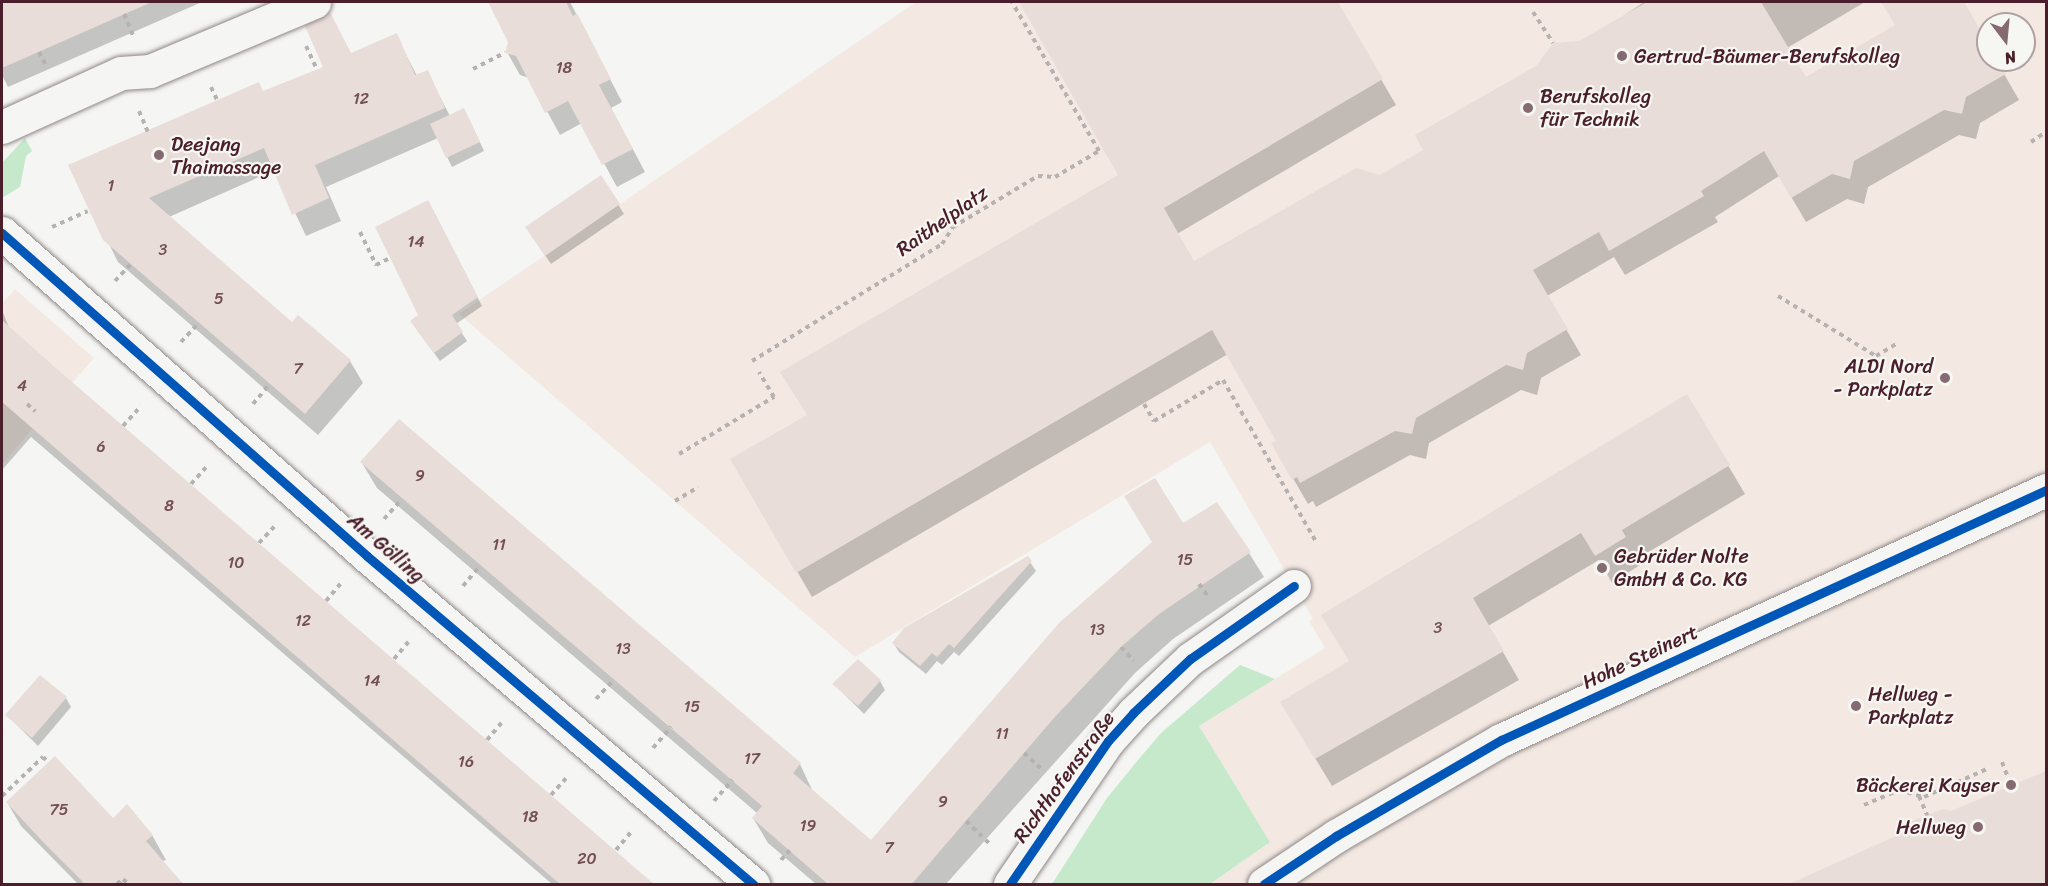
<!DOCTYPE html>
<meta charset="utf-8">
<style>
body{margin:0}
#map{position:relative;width:2048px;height:886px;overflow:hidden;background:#f5f5f3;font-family:Sriracha,sans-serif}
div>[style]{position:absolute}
.built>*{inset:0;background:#f3e9e2}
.green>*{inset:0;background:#c5e9ca}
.shadow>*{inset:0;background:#0003}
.building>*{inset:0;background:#e8ddd8}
.path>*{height:4px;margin-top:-2px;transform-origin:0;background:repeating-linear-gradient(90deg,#b6b2b2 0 4.5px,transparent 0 9px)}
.roads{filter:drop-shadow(0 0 2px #8f8788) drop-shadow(0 0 2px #8f8788)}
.street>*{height:33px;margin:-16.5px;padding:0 16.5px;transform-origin:16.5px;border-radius:16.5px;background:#f5f5f3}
.cycleway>*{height:9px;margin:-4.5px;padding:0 4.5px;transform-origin:4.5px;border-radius:4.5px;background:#0057b8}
.dots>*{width:16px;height:16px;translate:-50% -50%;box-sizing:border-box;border:3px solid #f6f6f2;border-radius:50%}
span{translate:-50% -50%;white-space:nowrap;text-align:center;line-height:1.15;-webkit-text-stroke:4.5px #f6f6f2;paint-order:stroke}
.number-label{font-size:16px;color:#724e56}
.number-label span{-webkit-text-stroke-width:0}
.poi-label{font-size:20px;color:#4a1f2b}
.left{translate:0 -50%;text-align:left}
.right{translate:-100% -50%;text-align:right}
.street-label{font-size:20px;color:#4a1f2b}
.frame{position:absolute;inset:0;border:3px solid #4a1f2b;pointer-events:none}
.north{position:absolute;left:1976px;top:12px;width:60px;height:60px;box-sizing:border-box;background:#f6f6f2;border:2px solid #b1a0a2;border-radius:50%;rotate:164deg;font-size:16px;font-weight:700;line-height:24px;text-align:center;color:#4a1f2b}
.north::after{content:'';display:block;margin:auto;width:21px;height:27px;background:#866a71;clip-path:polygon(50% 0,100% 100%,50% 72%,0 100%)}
</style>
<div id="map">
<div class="built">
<div style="clip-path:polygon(evenodd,916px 2px,2046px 2px,2046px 884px,1210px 884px,1270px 842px,1199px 726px,1325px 648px,1309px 621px,1313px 619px,1210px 442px,855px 657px,459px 314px,916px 2px,1988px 24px,2024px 24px,2024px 60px,1988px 60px,1988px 24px)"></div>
<div style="clip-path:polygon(15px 289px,94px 358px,2px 464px,2px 304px)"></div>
</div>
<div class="green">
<div style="clip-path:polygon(25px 138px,32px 151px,26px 156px,20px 187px,2px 198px,2px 163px)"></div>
<div style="clip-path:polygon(1240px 665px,1275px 679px,1199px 726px,1270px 842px,1210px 884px,1052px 884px,1107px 798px,1138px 760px,1161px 733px)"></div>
</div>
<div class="shadow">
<div style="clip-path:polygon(2px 2px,202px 2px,8px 87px,2px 75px)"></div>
<div style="clip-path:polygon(489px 2px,570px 2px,622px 102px,611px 108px,645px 172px,617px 187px,582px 123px,560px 135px,529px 78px,520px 75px,507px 52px,510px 42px)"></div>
<div style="clip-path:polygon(1039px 2px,1336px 2px,1396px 105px,1177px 234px,1194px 263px,1380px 176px,1425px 150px,1644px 2px,1865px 2px,1787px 48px,1806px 79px,1896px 26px,1882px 2px,1963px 2px,1988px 46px,1988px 60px,1996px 60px,2019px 100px,1980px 123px,1976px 139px,1959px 135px,1868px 187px,1864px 204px,1847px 199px,1806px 222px,1779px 176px,1715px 217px,1718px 222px,1625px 275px,1614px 257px,1547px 296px,1581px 355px,1541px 378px,1537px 395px,1521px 390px,1429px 443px,1426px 459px,1410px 455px,1316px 507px,1313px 501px,1308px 504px,1273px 444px,1278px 442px,1228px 354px,812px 597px,732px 459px,808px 416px,1120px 175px,1025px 10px)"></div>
<div style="clip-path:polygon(396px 35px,417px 76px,427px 72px,450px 116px,469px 119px,484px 151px,452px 167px,438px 138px,326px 187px,341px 221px,306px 236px,275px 170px,169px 217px,292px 324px,298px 317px,350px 361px,363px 383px,318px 435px,118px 262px,70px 166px,325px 68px)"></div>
<div style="clip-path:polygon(601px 177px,624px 214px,551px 264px,532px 236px)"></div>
<div style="clip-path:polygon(433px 210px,482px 306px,456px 324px,467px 341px,440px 361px,417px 330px)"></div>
<div style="clip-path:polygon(2px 310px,10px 330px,651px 884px,552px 884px,31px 437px,2px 470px)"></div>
<div style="clip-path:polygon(1687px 396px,1745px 494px,1637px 559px,1640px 565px,1612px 583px,1599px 560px,1488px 626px,1519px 680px,1332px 786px,1298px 730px,1350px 662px)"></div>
<div style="clip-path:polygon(399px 421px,800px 764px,813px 792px,871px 842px,1183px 525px,1249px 553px,1264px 577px,1173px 639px,1135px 673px,946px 884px,816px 884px,768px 843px,753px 818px,757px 813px,377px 488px,362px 463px)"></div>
<div style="clip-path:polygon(1030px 562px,1036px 571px,959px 656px,954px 652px,942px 665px,937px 661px,926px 674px,899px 652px,894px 644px)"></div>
<div style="clip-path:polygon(880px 681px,885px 690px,864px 714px,834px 684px)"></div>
<div style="clip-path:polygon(66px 698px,71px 707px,38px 746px,7px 715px)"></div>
<div style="clip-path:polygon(2046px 773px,2046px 884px,1807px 884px,1908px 832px)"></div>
<div style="clip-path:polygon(7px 802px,113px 820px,152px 835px,166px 860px,78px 884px,21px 826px)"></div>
</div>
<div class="building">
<div style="clip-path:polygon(2px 2px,152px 2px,2px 68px)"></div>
<div style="clip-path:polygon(488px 2px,566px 2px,573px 16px,577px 13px,611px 79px,599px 85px,633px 149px,602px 165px,568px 101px,545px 113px,516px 56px,505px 53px,508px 42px)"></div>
<div style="clip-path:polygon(1019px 2px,1338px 2px,1383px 79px,1164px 208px,1194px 261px,1356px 168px,1380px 175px,1423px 150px,1415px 135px,1536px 66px,1553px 43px,1579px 41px,1647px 2px,1761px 2px,1806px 77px,1895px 25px,1881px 2px,1964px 2px,1988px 43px,1988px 60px,1998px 60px,2006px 74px,1966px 97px,1962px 114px,1944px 110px,1854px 161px,1850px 179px,1832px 174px,1791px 198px,1764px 151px,1701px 191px,1704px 196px,1609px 251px,1599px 232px,1533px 270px,1568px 329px,1527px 353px,1523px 370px,1506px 365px,1416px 418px,1412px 434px,1395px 431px,1300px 483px,1297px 477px,1292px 480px,1271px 443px,1276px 441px,1212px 330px,796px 573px,730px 459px,807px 415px,780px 372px,1118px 175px)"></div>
<div style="clip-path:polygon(330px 12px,351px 53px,397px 33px,415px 75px,428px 70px,445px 108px,315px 165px,329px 198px,292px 215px,264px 148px,149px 198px,292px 322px,298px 315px,351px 360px,305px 414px,103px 240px,68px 165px,259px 82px,263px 91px,323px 67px,305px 26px)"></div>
<div style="clip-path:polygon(464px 108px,480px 142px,446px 158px,430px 124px)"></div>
<div style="clip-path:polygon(601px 175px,620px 204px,545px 256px,525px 227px)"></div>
<div style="clip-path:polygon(428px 200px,478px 297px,452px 315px,463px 332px,434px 353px,410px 321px,418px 315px,375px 227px)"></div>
<div style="clip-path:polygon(2px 320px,57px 369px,655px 885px,561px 885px,2px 402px)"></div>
<div style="clip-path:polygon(1687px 394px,1730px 465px,1622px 530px,1626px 537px,1595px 556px,1581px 533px,1473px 598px,1504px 651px,1315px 759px,1280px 702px,1349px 661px,1321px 615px)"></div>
<div style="clip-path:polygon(399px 419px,801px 763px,793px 773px,871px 840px,1060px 622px,1152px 542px,1124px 496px,1155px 478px,1183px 523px,1217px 502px,1251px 552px,1159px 614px,1121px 647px,1053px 719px,911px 885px,829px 885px,752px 818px,762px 806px,360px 462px)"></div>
<div style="clip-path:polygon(1028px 556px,1032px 561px,954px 648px,949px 644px,937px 657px,932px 653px,920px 666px,892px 643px,904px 628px)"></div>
<div style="clip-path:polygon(858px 659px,881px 680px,858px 706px,832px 684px)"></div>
<div style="clip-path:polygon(40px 675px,67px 697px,32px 738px,5px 715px)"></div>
<div style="clip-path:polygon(55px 756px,113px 818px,127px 804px,153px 835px,146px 841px,184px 885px,86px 885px,44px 843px,6px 802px)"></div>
<div style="clip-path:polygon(2046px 771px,2046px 885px,1787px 885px,1907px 831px,1910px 822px,1943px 809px,1951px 811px)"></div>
</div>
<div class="path">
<div style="left:1533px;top:12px;width:37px;rotate:57deg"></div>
<div style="left:124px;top:14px;width:23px;rotate:67deg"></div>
<div style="left:306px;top:46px;width:26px;rotate:65deg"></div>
<div style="left:39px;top:52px;width:16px;rotate:63deg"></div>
<div style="left:473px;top:69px;width:36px;rotate:-27deg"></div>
<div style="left:211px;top:87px;width:14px;rotate:65deg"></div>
<div style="left:139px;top:111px;width:23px;rotate:67deg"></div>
<div style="left:2031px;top:142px;width:18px;rotate:-34deg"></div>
<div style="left:52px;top:227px;width:39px;rotate:-24deg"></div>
<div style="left:360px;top:232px;width:37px;rotate:64deg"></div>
<div style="left:376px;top:265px;width:16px;rotate:-27deg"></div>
<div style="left:115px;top:281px;width:23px;rotate:-47deg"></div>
<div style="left:1778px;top:296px;width:115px;rotate:31.5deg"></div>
<div style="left:1876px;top:356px;width:26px;rotate:-31deg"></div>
<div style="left:181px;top:342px;width:26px;rotate:-47deg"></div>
<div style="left:752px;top:361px;width:223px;rotate:-31.6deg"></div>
<div style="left:942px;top:244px;width:20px;rotate:-57deg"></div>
<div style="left:953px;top:227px;width:99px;rotate:-31deg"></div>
<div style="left:1038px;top:176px;width:17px;rotate:3deg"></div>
<div style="left:1055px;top:177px;width:51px;rotate:-30.6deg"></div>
<div style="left:1099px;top:151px;width:173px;rotate:-120.3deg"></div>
<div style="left:27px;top:404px;width:11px;rotate:41deg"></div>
<div style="left:253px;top:404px;width:26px;rotate:-50deg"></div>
<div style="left:1144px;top:404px;width:20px;rotate:60deg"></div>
<div style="left:1154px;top:421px;width:80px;rotate:-30.7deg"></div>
<div style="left:1223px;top:380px;width:187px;rotate:60.1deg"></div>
<div style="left:123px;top:426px;width:27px;rotate:-48deg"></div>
<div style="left:679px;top:454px;width:111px;rotate:-31deg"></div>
<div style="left:774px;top:397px;width:29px;rotate:-121deg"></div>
<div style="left:191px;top:484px;width:24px;rotate:-48deg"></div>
<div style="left:675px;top:501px;width:27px;rotate:-31deg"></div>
<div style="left:384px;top:519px;width:27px;rotate:-48deg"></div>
<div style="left:259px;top:543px;width:23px;rotate:-47deg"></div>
<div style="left:1199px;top:584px;width:17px;rotate:54deg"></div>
<div style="left:463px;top:586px;width:26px;rotate:-50deg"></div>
<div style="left:326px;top:601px;width:23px;rotate:-50deg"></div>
<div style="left:1121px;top:647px;width:19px;rotate:47deg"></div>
<div style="left:394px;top:659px;width:23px;rotate:-50deg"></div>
<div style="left:596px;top:699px;width:25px;rotate:-47deg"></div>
<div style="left:487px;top:740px;width:23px;rotate:-50deg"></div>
<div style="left:653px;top:748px;width:28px;rotate:-49deg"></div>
<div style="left:1024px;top:753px;width:25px;rotate:42deg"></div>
<div style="left:2002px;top:762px;width:25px;rotate:69deg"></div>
<div style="left:551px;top:795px;width:24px;rotate:-48deg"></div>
<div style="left:2px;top:796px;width:57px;rotate:-43.6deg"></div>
<div style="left:43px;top:757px;width:4px;rotate:45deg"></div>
<div style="left:1919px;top:796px;width:21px;rotate:67deg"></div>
<div style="left:714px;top:801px;width:28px;rotate:-49deg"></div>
<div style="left:1864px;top:805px;width:38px;rotate:-23deg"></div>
<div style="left:1899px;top:790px;width:26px;rotate:16deg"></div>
<div style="left:1924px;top:797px;width:71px;rotate:-24deg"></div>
<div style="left:966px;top:821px;width:33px;rotate:44deg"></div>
<div style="left:616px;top:850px;width:23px;rotate:-50deg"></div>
<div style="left:781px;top:860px;width:13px;rotate:-48deg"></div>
<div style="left:117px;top:884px;width:8px;rotate:-40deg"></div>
<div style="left:123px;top:879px;width:7px;rotate:45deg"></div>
</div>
<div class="roads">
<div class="street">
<div style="left:2px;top:127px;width:131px;rotate:-24.4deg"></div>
<div style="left:121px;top:73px;width:29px;rotate:-4deg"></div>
<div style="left:150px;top:71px;width:178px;rotate:-22.8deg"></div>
<div style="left:2px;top:233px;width:487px;rotate:41.5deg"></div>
<div style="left:367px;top:556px;width:507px;rotate:40.36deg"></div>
<div style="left:1010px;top:884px;width:173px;rotate:-55.6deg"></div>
<div style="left:1108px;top:741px;width:38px;rotate:-48deg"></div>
<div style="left:1133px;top:713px;width:79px;rotate:-43.5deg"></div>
<div style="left:1190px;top:659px;width:127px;rotate:-35.1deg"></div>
<div style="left:1264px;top:884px;width:87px;rotate:-33.7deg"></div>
<div style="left:1336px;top:836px;width:191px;rotate:-30.2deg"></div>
<div style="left:1501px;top:740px;width:600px;rotate:-24.64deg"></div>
</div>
</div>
<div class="cycleway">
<div style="left:2px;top:233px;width:487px;rotate:41.5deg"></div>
<div style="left:367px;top:556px;width:507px;rotate:40.36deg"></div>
<div style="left:1010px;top:884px;width:173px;rotate:-55.6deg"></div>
<div style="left:1108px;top:741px;width:38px;rotate:-48deg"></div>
<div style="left:1133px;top:713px;width:79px;rotate:-43.5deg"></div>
<div style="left:1190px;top:659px;width:127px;rotate:-35.1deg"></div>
<div style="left:1264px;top:884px;width:87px;rotate:-33.7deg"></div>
<div style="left:1336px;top:836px;width:191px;rotate:-30.2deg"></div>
<div style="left:1501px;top:740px;width:600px;rotate:-24.64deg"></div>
</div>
<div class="dots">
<div style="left:1622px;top:56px;background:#866a71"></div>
<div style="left:1528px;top:108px;background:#866a71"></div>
<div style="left:159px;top:155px;background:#866a71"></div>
<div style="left:1945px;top:378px;background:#866a71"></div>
<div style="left:1602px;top:568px;background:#866a71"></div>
<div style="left:1856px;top:706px;background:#866a71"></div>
<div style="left:2011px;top:785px;background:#866a71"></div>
<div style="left:1978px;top:827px;background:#866a71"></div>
</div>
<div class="number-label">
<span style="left:564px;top:68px">18</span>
<span style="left:361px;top:99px">12</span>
<span style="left:111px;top:186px">1</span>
<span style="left:416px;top:242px">14</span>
<span style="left:163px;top:250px">3</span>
<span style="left:219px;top:299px">5</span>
<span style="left:298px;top:369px">7</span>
<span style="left:22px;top:386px">4</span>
<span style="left:101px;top:447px">6</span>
<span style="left:420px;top:476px">9</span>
<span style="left:169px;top:506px">8</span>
<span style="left:499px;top:545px">11</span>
<span style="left:1185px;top:560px">15</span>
<span style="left:236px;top:563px">10</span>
<span style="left:303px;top:621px">12</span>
<span style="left:1438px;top:628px">3</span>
<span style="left:1097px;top:630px">13</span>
<span style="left:623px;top:649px">13</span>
<span style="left:372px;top:681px">14</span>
<span style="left:692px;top:707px">15</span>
<span style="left:1002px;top:734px">11</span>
<span style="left:752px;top:759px">17</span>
<span style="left:466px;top:762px">16</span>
<span style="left:943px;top:802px">9</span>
<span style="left:59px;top:810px">75</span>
<span style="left:530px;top:817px">18</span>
<span style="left:808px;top:826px">19</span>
<span style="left:889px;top:848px">7</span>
<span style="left:587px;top:859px">20</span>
</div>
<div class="poi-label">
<span class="left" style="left:1634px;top:56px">Gertrud-Bäumer-Berufskolleg</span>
<span class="left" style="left:1540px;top:108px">Berufskolleg<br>für Technik</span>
<span class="left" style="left:171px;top:156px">Deejang<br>Thaimassage</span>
<span class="right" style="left:1933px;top:378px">ALDI Nord<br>- Parkplatz</span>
<span class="left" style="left:1614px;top:568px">Gebrüder Nolte<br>GmbH &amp; Co. KG</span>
<span class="left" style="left:1868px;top:706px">Hellweg -<br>Parkplatz</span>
<span class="right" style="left:1999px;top:785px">Bäckerei Kayser</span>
<span class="right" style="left:1966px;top:827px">Hellweg</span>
</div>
<div class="street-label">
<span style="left:942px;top:221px;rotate:-35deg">Raithelplatz</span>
<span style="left:386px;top:548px;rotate:41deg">Am Gölling</span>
<span style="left:1640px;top:657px;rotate:-25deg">Hohe Steinert</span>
<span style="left:1064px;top:777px;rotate:-54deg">Richthofenstraße</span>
</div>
<div class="frame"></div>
<div class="north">N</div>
</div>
